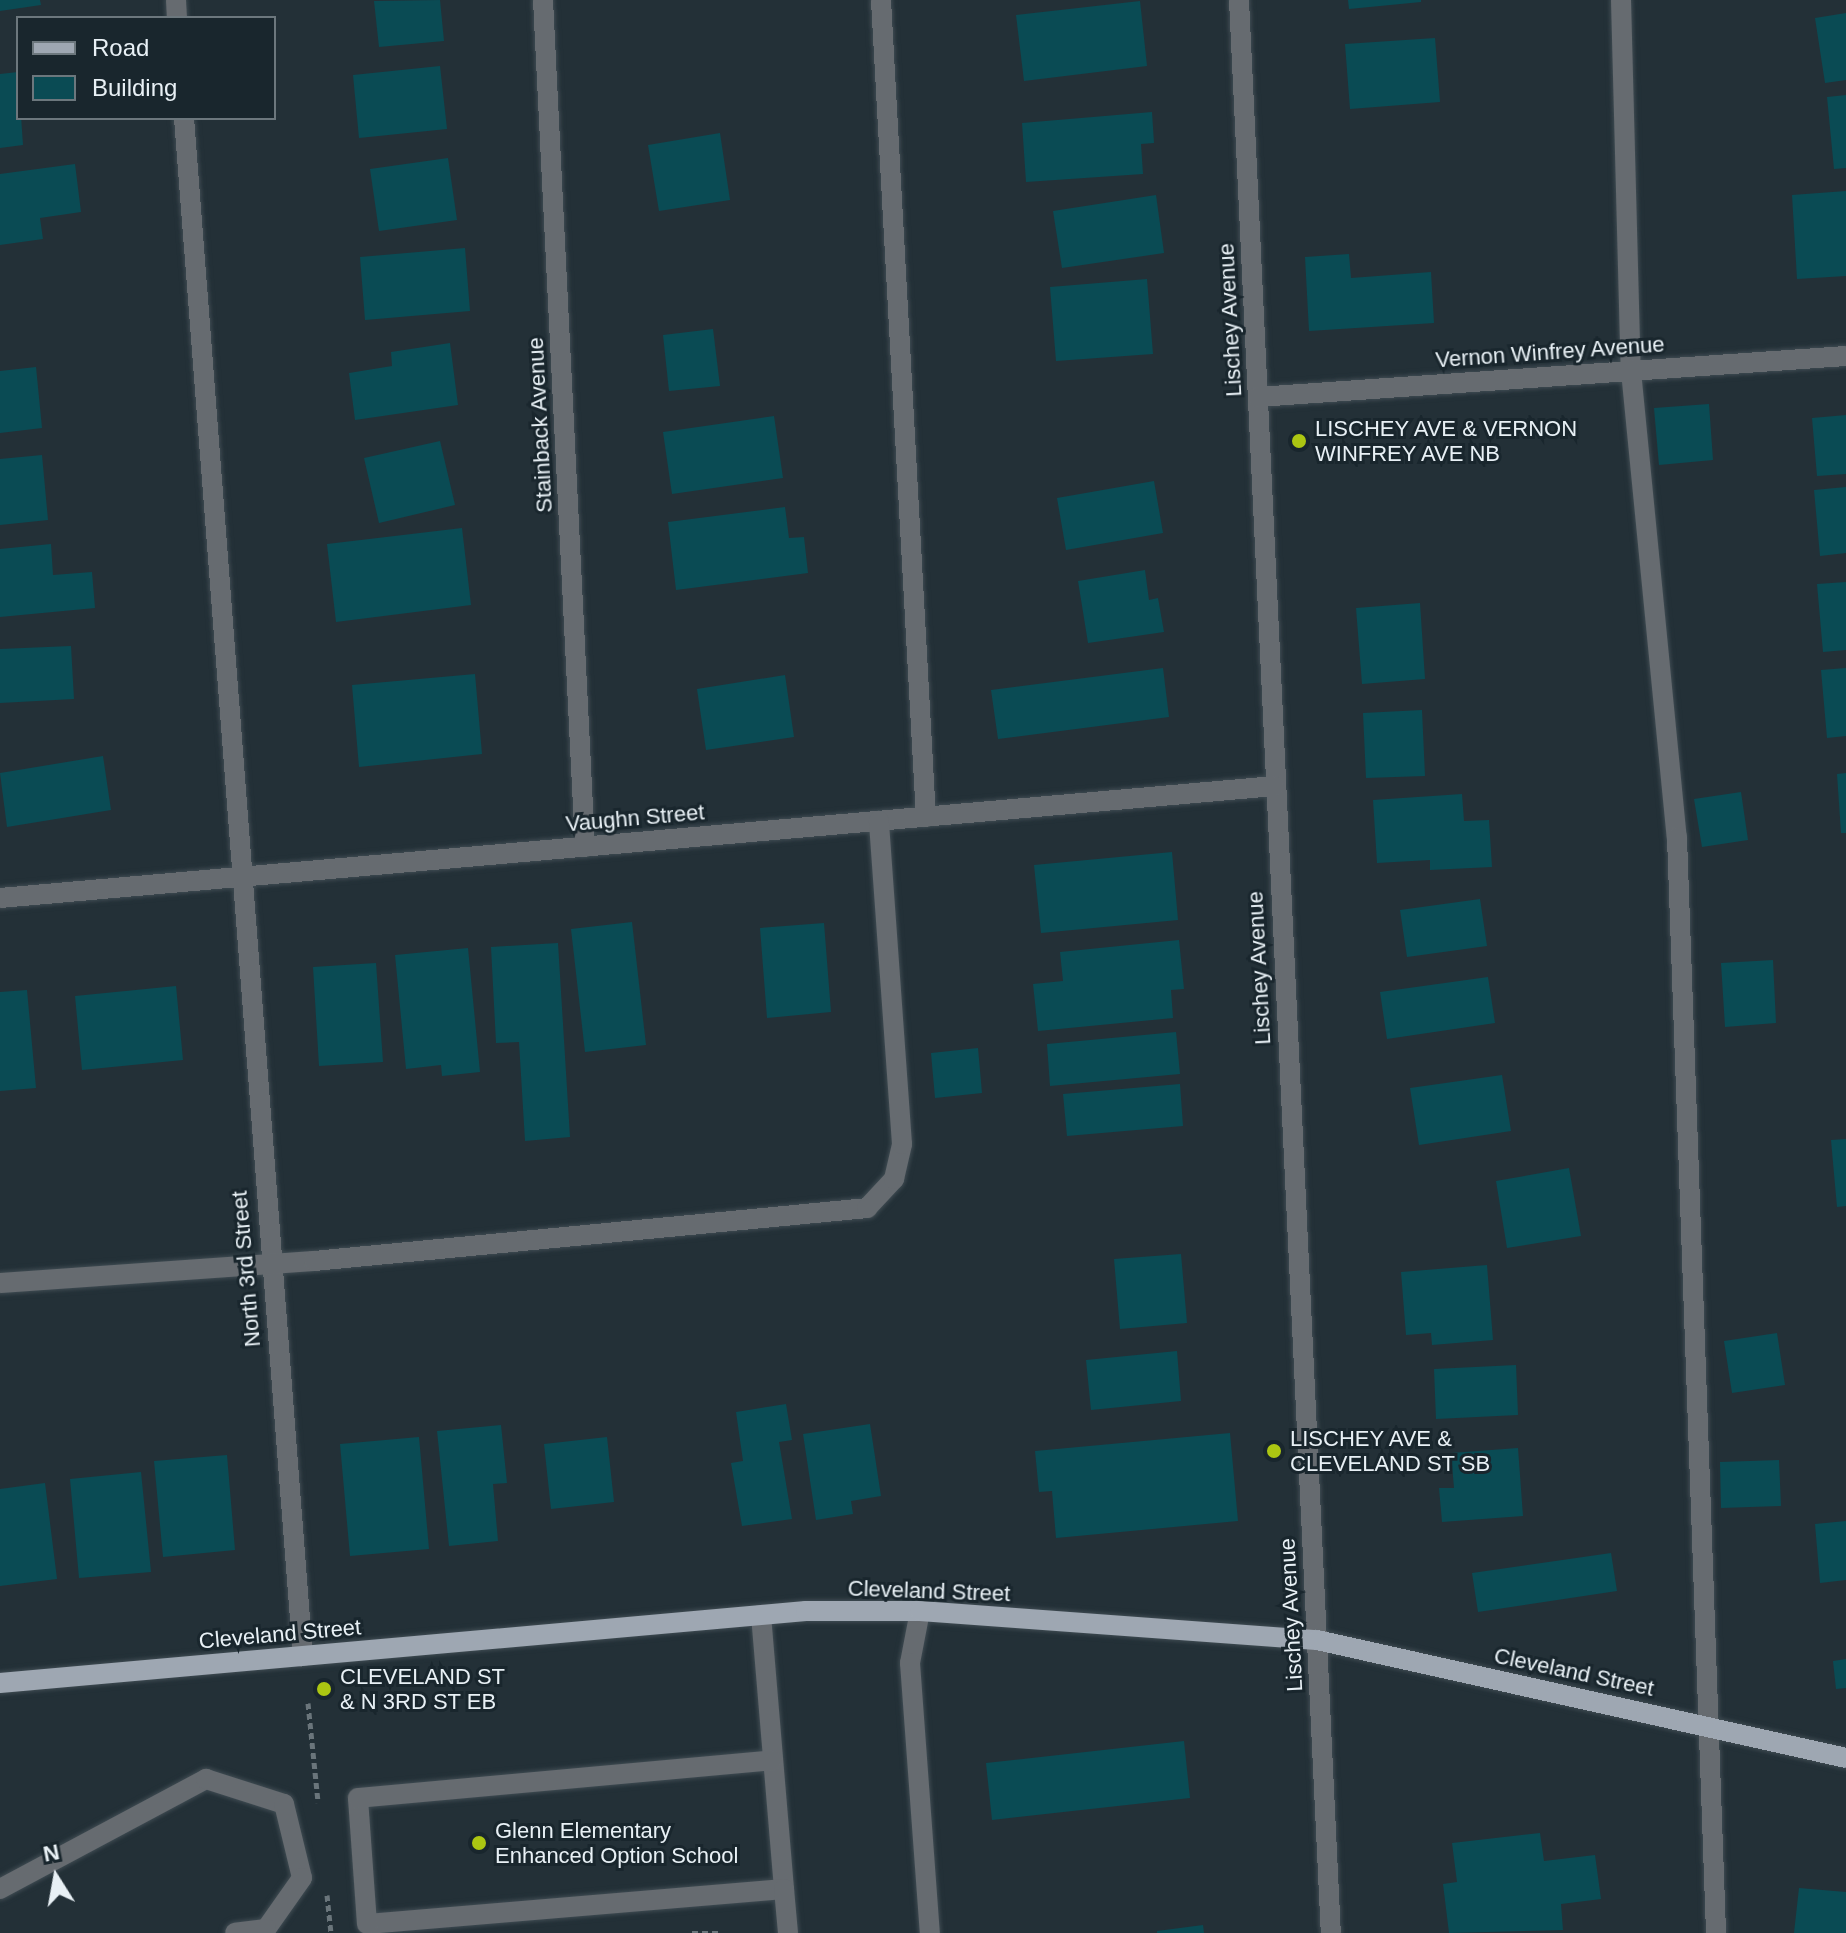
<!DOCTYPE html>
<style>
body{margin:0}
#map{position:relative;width:1846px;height:1933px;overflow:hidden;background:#233037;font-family:Helvetica,sans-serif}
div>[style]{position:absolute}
.building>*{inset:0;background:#0a4b54}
.path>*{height:5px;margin-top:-2.5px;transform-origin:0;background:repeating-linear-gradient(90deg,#6a757b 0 6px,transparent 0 10px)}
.roads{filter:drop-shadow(0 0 2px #3f4b52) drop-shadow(0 0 2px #3f4b52)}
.minor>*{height:20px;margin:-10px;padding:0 10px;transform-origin:10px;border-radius:10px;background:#666b70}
.major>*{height:20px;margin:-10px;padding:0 10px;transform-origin:10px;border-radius:10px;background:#9ea7b2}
.dots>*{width:22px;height:22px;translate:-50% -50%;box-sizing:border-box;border:4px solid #19262d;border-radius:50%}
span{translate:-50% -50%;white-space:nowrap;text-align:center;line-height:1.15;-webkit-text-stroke:6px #19262d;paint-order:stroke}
.street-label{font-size:22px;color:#e8f0f5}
.poi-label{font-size:22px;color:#e8f0f5}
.left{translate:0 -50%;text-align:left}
.legend{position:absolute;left:16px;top:16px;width:260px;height:104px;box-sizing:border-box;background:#19262d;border:2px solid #6c777d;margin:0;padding:10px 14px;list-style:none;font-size:24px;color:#e8f0f5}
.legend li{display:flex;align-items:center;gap:16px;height:40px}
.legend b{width:40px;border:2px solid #6c777d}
.north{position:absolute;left:16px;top:1837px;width:80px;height:80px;-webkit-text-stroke:6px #19262d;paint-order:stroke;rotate:349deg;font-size:22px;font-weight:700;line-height:32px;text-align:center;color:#e8f0f5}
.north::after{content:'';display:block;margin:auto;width:28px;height:36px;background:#e8f0f5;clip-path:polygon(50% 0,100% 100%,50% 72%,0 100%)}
</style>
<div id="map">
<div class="building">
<div style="clip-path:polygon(0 0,40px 0,41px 5px,0 11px)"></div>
<div style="clip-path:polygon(440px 0,444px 41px,379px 47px,374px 1px)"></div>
<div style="clip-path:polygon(1348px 0,1421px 0,1421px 2px,1349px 9px)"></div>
<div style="clip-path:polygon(1140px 1px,1147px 66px,1024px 81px,1016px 15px)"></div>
<div style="clip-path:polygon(1846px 13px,1846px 80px,1825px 83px,1815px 18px)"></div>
<div style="clip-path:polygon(1435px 38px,1440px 102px,1350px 109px,1345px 44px)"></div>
<div style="clip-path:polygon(440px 66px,447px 129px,359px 138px,353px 75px)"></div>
<div style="clip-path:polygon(18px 72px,23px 145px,0 148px,0 74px)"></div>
<div style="clip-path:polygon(1846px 95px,1846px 168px,1834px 169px,1827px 97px)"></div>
<div style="clip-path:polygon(1152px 112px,1154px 143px,1141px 144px,1143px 174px,1026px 182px,1022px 123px)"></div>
<div style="clip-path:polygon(720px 133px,730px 200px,659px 211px,648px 145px)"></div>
<div style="clip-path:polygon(448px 158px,457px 220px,379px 231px,370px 169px)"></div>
<div style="clip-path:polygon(75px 164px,81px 212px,40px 218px,43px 239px,0 245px,0 174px)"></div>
<div style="clip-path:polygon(1846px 191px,1846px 276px,1797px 279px,1792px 195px)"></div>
<div style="clip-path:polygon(1156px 195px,1164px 253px,1062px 268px,1053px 211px)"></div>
<div style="clip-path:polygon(465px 248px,470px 311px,365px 320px,360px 257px)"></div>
<div style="clip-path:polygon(1349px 254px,1351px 278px,1431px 272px,1434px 323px,1309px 331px,1305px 257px)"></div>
<div style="clip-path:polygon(1147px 279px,1153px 354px,1056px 361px,1050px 287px)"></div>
<div style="clip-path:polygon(713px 329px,720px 386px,669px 391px,663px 335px)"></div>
<div style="clip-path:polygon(450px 343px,458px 405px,355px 420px,349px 373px,392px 366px,391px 352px)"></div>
<div style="clip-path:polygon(36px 367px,42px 428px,0 433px,0 371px)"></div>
<div style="clip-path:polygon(1709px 404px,1713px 460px,1659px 465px,1654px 408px)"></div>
<div style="clip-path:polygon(1846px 415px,1846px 474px,1817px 476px,1812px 418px)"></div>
<div style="clip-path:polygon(774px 416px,783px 478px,672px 494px,663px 432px)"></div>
<div style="clip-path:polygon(440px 441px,455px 505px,379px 523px,364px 458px)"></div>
<div style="clip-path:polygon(42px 455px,48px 520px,0 525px,0 459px)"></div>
<div style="clip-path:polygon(1154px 481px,1163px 533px,1066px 550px,1057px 498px)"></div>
<div style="clip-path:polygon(1846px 487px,1846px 553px,1820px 556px,1814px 490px)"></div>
<div style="clip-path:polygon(785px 507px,789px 538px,804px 537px,808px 573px,676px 590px,668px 522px)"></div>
<div style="clip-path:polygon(462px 528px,471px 605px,336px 622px,327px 544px)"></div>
<div style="clip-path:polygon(51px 544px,53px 575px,92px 572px,95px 608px,0 617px,0 549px)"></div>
<div style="clip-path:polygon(1145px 570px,1149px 600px,1158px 598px,1164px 632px,1088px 643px,1078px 581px)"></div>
<div style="clip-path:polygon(1846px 582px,1846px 650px,1823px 652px,1817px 584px)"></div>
<div style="clip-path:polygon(1420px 603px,1425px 679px,1362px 684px,1356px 608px)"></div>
<div style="clip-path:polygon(71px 646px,74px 699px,0 703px,0 649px)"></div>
<div style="clip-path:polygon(1163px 668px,1169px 717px,998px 739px,991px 690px)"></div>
<div style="clip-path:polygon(1846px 668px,1846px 736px,1827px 738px,1821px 670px)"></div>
<div style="clip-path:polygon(475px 674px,482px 754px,359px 767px,352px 685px)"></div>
<div style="clip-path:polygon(785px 675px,794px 737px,706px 750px,697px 689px)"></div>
<div style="clip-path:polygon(1422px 710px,1425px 776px,1366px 778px,1363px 713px)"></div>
<div style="clip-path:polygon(103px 756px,111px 810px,7px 827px,0 773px)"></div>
<div style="clip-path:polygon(1846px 773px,1846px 833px,1841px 833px,1837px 774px)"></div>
<div style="clip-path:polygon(1741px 792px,1748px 840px,1702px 847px,1694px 799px)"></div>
<div style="clip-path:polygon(1462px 794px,1464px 821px,1489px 820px,1492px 867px,1430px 870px,1430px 860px,1377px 863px,1373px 800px)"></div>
<div style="clip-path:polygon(1172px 852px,1178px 920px,1041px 933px,1034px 865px)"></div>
<div style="clip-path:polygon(1480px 899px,1487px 946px,1407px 957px,1400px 910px)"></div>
<div style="clip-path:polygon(632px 922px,646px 1045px,585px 1052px,571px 929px)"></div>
<div style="clip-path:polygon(824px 923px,831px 1012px,767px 1018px,760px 928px)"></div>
<div style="clip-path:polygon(1179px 940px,1184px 989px,1171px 990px,1173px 1018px,1038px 1031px,1033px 984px,1063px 981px,1060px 952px)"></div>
<div style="clip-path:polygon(558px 943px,570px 1137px,525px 1141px,519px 1042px,496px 1043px,491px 947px)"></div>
<div style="clip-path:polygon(468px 948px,480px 1072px,442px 1076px,441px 1065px,406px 1069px,395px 955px)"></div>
<div style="clip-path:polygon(1773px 960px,1776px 1023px,1725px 1027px,1721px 963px)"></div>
<div style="clip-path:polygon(376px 963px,383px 1062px,319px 1066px,313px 967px)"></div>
<div style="clip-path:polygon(1488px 977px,1495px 1023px,1387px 1039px,1380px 992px)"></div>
<div style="clip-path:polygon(176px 986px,183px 1060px,82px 1070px,75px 996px)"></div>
<div style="clip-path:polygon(27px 990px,36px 1088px,0 1091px,0 992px)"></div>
<div style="clip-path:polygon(1176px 1032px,1180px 1074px,1050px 1086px,1047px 1044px)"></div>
<div style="clip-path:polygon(978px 1048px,982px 1093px,935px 1098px,931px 1053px)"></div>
<div style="clip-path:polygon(1502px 1075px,1511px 1131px,1419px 1145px,1410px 1088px)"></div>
<div style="clip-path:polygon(1180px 1084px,1183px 1126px,1067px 1136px,1063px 1094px)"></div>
<div style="clip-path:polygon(1846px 1139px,1846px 1206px,1837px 1207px,1831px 1140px)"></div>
<div style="clip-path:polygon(1569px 1168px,1581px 1236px,1507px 1248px,1496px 1181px)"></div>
<div style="clip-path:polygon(1181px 1254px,1187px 1323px,1120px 1329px,1114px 1259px)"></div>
<div style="clip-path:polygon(1487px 1265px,1493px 1340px,1432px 1345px,1431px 1333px,1406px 1335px,1401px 1272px)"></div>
<div style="clip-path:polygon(1777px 1333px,1785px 1385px,1732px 1393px,1724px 1341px)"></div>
<div style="clip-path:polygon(1177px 1351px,1181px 1401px,1091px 1410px,1086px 1360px)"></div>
<div style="clip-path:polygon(1516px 1365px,1518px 1415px,1436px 1419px,1434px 1369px)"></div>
<div style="clip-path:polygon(786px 1404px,792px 1440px,779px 1442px,792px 1519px,742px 1526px,731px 1463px,743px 1461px,736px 1412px)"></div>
<div style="clip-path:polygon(870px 1424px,881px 1496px,851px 1501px,853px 1514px,816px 1520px,803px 1434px)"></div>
<div style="clip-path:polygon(501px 1425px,507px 1483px,493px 1484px,498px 1541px,449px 1546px,437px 1431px)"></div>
<div style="clip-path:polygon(1230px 1433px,1238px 1521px,1056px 1538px,1052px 1491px,1039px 1492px,1035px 1451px)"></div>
<div style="clip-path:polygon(419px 1437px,429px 1549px,350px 1556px,340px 1444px)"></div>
<div style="clip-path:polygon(607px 1437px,614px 1502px,551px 1509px,544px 1444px)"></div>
<div style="clip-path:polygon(1518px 1448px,1523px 1516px,1442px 1522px,1439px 1488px,1454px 1488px,1451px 1453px)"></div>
<div style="clip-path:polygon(227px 1455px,235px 1550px,163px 1557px,154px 1461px)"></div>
<div style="clip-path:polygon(1779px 1460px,1781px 1506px,1721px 1508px,1720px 1462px)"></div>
<div style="clip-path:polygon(141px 1472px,151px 1572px,79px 1578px,70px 1479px)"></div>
<div style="clip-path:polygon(45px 1483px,57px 1579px,0 1586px,0 1489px)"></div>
<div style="clip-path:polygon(1846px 1521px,1846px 1580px,1820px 1583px,1815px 1524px)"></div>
<div style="clip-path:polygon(1611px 1553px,1617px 1591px,1478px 1612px,1472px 1573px)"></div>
<div style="clip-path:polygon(1846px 1659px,1846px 1688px,1836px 1689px,1833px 1661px)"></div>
<div style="clip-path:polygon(1184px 1741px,1190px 1798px,992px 1820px,986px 1763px)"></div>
<div style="clip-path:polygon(1540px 1833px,1544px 1861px,1595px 1855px,1601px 1899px,1561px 1904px,1563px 1930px,1449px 1933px,1443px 1884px,1457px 1882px,1452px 1843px)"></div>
<div style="clip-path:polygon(1799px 1888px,1846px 1892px,1846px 1933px,1794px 1933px)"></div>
<div style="clip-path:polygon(1203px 1925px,1204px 1933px,1157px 1933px,1157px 1931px)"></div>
</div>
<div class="path">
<div style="left:308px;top:1703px;width:100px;rotate:84.2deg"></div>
<div style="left:327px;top:1895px;width:38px;rotate:84deg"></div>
<div style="left:692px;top:1933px;width:28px"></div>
</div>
<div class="roads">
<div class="minor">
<div style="left:176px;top:0;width:18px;rotate:87deg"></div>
<div style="left:543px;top:0;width:848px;rotate:87.16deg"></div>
<div style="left:881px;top:0;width:818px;rotate:86.85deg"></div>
<div style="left:1239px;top:0;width:1935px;rotate:87.28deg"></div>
<div style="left:1621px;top:0;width:371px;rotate:88.5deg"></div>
<div style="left:1631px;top:371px;width:468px;rotate:84.4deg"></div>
<div style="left:1677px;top:837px;width:1097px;rotate:87.96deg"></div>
<div style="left:184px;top:118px;width:1543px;rotate:85.58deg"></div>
<div style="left:1258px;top:397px;width:589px;rotate:-3.99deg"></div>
<div style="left:0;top:898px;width:1279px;rotate:-5.02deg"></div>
<div style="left:0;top:1283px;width:315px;rotate:-4deg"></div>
<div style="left:314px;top:1261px;width:556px;rotate:-5.47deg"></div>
<div style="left:867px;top:1208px;width:40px;rotate:-47deg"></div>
<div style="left:894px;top:1179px;width:36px;rotate:-77deg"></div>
<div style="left:902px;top:1144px;width:324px;rotate:-94.1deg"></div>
<div style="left:920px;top:1611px;width:53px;rotate:100.9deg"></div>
<div style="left:910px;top:1663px;width:271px;rotate:85.8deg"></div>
<div style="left:761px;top:1615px;width:275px;rotate:85.2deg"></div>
<div style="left:784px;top:1889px;width:418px;rotate:175.2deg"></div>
<div style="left:367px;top:1924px;width:126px;rotate:-94.1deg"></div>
<div style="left:358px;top:1798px;width:416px;rotate:-5.2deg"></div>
<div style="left:0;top:1889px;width:234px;rotate:-28.1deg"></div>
<div style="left:206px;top:1779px;width:82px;rotate:17.8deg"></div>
<div style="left:284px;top:1804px;width:76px;rotate:76.3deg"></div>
<div style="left:302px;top:1878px;width:62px;rotate:125.2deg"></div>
<div style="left:266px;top:1929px;width:31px;rotate:173deg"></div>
<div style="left:784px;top:1889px;width:44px;rotate:84.8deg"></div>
</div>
<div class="major">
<div style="left:0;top:1683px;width:809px;rotate:-5.1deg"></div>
<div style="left:806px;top:1611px;width:114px"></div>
<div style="left:920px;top:1611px;width:398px;rotate:4.2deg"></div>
<div style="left:1317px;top:1640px;width:542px;rotate:12.57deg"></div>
</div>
</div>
<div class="dots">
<div style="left:1299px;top:441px;background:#acc612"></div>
<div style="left:1274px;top:1451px;background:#acc612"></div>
<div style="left:324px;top:1689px;background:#acc612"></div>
<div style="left:479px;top:1843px;background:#acc612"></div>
</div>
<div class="street-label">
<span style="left:1230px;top:320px;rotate:-93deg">Lischey Avenue</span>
<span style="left:1550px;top:352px;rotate:-4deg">Vernon Winfrey Avenue</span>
<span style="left:540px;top:425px;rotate:-93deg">Stainback Avenue</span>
<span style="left:635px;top:818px;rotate:-5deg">Vaughn Street</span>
<span style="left:1259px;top:968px;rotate:-93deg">Lischey Avenue</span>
<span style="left:246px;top:1269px;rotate:-95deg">North 3rd Street</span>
<span style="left:929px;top:1591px;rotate:2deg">Cleveland Street</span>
<span style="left:1291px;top:1615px;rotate:-93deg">Lischey Avenue</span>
<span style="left:280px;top:1634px;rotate:-5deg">Cleveland Street</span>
<span style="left:1574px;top:1672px;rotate:12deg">Cleveland Street</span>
</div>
<div class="poi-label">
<span class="left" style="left:1315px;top:441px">LISCHEY AVE &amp; VERNON<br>WINFREY AVE NB</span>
<span class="left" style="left:1290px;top:1451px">LISCHEY AVE &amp;<br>CLEVELAND ST SB</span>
<span class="left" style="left:340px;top:1689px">CLEVELAND ST<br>&amp; N 3RD ST EB</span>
<span class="left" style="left:495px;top:1843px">Glenn Elementary<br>Enhanced Option School</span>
</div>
<ul class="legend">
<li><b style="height:10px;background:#9ea7b2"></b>Road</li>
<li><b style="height:22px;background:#0a4b54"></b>Building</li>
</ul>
<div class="north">N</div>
</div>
